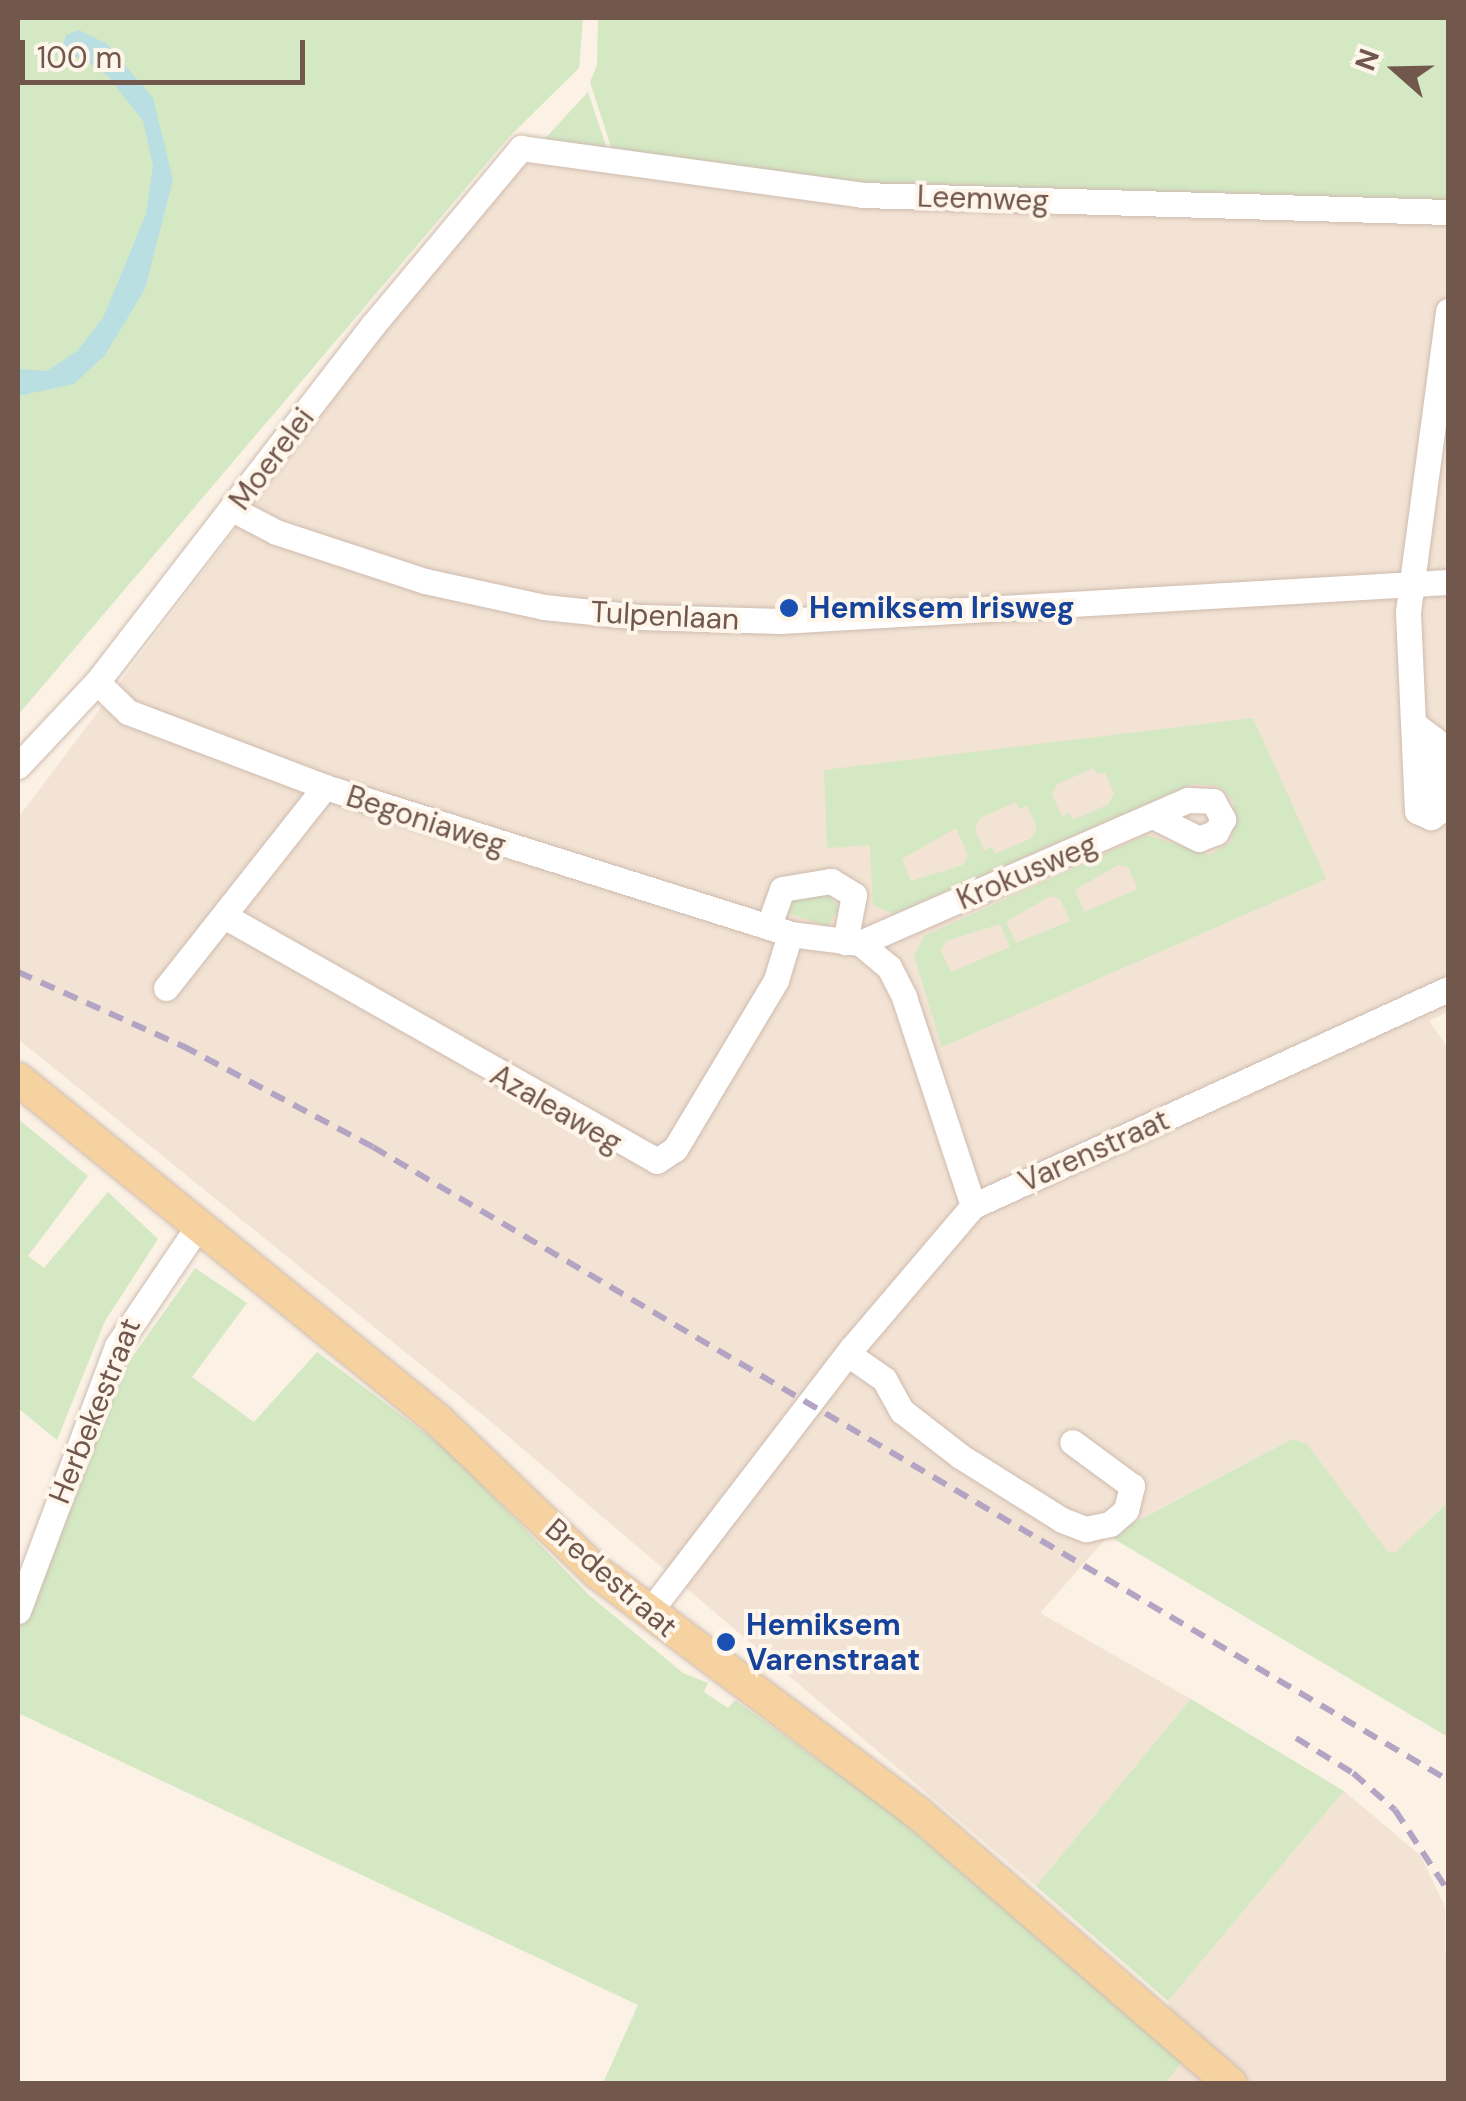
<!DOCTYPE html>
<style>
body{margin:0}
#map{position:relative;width:1466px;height:2101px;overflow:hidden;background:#fbf1e5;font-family:"DM Sans",sans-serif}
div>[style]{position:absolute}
.residential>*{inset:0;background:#f2e3d4}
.green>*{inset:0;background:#d4e8c4}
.water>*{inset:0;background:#badfe3}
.roads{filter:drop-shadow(0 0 2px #cebbaf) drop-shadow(0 0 2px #cebbaf)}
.minor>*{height:25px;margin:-12.5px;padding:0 12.5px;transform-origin:12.5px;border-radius:12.5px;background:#fff}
.major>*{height:32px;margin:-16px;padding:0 16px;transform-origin:16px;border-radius:16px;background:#f6d2a1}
.rail>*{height:6px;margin-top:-3px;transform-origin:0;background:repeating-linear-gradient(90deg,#b3a4c4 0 15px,transparent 0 25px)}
.dots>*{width:28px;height:28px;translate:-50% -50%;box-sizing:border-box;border:5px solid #fef5eb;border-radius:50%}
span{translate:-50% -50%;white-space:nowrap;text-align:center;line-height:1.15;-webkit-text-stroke:8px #fef5eb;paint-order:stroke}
.street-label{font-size:30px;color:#72574c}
.transit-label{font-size:30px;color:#164399;font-weight:700}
.left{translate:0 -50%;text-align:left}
.frame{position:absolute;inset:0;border:20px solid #72574c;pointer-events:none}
.north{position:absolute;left:1346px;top:20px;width:100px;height:100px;-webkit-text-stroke:8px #fef5eb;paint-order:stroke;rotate:290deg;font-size:28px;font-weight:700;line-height:40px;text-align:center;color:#72574c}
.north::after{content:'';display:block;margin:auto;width:35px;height:45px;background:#72574c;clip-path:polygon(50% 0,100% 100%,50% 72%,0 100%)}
.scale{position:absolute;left:20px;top:40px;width:285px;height:45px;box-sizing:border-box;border:5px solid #72574c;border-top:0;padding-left:12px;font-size:30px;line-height:35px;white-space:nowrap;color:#72574c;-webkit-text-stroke:8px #fef5eb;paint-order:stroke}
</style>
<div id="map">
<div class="residential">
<div style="clip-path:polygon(534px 160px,1448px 214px,1448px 1012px,1429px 1021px,1448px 1048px,1448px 1502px,1396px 1552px,1387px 1551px,1292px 1439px,1108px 1536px,1040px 1613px,1191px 1699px,1036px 1886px,483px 1415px,18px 1039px,18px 818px,383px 332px,522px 166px)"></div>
<div style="clip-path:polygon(1344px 1791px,1421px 1856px,1445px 1907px,1448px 2083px,1165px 2084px,1182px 2062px,1168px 2001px)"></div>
</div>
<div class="green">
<div style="clip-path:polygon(18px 18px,583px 18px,579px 68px,509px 137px,18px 715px)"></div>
<div style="clip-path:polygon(598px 18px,1448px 18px,1448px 212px,862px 195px,616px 162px,590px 82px,597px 65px)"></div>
<div style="clip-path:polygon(588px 92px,609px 155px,538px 146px)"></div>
<div style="clip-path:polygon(evenodd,1253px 718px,1326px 879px,942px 1047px,914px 956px,924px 936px,1146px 835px,1210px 855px,1232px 840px,1234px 802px,1219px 786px,1192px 784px,893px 914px,873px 905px,870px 845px,827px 848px,824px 770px,1253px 718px,1094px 768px,1097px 774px,1105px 772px,1114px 793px,1109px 804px,1073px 820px,1069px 813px,1062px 817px,1052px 794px,1057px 784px,1094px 768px,1253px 718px,1016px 802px,1019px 809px,1027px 806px,1037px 828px,1032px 838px,995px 854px,992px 847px,984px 851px,975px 829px,980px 818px,1016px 802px,1253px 718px,956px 828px,968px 855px,963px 865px,911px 881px,902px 859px,956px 828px,1253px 718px,1118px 865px,1128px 867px,1138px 889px,1084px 912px,1075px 890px,1118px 865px,1253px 718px,1050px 896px,1060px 899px,1070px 921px,1016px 943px,1006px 922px,1050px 896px,1253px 718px,1000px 924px,1010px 947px,951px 972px,941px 951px,946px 941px,1000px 924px)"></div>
<div style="clip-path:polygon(828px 894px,839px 908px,828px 926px,788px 913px,795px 896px)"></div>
<div style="clip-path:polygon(18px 1119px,88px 1176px,28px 1256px,44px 1268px,108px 1192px,158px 1239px,105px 1321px,57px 1440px,18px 1408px)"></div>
<div style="clip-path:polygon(195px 1268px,247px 1303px,192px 1377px,254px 1422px,317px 1352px,448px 1450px,589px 1595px,683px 1673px,708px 1683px,704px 1692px,728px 1708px,735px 1700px,891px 1812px,1182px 2062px,1165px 2084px,603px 2083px,638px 2005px,18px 1713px,18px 1623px,129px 1362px)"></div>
<div style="clip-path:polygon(1292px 1439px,1307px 1444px,1387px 1551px,1396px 1552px,1448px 1502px,1448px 1737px,1109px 1536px)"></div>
<div style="clip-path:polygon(1191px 1699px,1344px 1791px,1168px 2001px,1036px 1886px)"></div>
</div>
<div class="water">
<div style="clip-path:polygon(79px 30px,107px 44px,153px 98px,173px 180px,145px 289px,105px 355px,74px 384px,18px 396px,18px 369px,47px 371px,77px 351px,103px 318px,146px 214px,153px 166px,143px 121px,109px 77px,84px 59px,60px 53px,66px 35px)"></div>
</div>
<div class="roads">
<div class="minor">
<div style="left:234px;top:510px;width:47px;rotate:27.6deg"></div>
<div style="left:276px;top:532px;width:157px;rotate:18.2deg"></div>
<div style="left:425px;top:581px;width:122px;rotate:12.3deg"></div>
<div style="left:544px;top:607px;width:98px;rotate:5.9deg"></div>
<div style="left:641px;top:617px;width:140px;rotate:1.6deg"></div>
<div style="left:781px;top:621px;width:668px;rotate:-3.35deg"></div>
<div style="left:97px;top:682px;width:43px;rotate:44.1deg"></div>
<div style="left:128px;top:712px;width:211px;rotate:20.8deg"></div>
<div style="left:325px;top:787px;width:488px;rotate:17.5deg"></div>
<div style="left:790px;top:934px;width:71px;rotate:7.3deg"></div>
<div style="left:860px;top:943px;width:38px;rotate:40deg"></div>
<div style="left:889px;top:967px;width:34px;rotate:63deg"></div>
<div style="left:904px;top:997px;width:220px;rotate:71.7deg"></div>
<div style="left:1414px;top:724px;width:26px;rotate:37deg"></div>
<div style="left:1435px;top:740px;width:72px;rotate:87.6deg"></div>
<div style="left:1438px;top:812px;width:9px;rotate:144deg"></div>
<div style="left:1431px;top:817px;width:15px;rotate:-157deg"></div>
<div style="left:1417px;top:811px;width:199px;rotate:-92.6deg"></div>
<div style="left:1408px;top:612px;width:304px;rotate:-82.4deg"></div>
<div style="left:18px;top:766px;width:115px;rotate:-46.8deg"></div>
<div style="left:97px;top:682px;width:451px;rotate:-52.3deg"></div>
<div style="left:373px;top:325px;width:231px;rotate:-50.1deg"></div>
<div style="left:521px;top:148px;width:344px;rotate:7.8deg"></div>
<div style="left:862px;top:195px;width:586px;rotate:1.66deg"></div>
<div style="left:226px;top:917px;width:495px;rotate:29.5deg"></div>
<div style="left:657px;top:1161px;width:22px;rotate:-34deg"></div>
<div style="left:675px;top:1149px;width:197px;rotate:-59.1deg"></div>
<div style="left:776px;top:980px;width:48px;rotate:-73.1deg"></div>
<div style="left:769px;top:925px;width:38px;rotate:-70deg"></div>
<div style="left:782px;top:889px;width:50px;rotate:-9.3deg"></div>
<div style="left:831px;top:881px;width:27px;rotate:31deg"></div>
<div style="left:854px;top:895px;width:48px;rotate:100.8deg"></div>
<div style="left:860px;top:943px;width:358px;rotate:-23.6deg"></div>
<div style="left:1188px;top:800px;width:25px;rotate:2deg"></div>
<div style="left:1213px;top:801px;width:21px;rotate:61deg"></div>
<div style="left:1223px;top:819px;width:15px;rotate:118deg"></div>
<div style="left:1216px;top:832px;width:18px;rotate:158deg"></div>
<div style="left:1199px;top:839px;width:49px;rotate:-153.4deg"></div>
<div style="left:166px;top:988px;width:256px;rotate:-51.7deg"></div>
<div style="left:848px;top:1354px;width:44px;rotate:34.8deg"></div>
<div style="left:884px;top:1379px;width:37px;rotate:61deg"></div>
<div style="left:902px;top:1411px;width:73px;rotate:37.8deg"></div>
<div style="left:960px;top:1456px;width:120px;rotate:32.1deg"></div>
<div style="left:1062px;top:1520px;width:26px;rotate:21deg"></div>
<div style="left:1086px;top:1529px;width:25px;rotate:-12deg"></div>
<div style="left:1110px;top:1524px;width:21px;rotate:-41deg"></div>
<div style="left:1126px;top:1510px;width:25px;rotate:-76deg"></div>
<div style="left:1132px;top:1486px;width:74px;rotate:-143.7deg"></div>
<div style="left:660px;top:1598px;width:315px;rotate:-52.5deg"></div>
<div style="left:852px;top:1348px;width:187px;rotate:-49.6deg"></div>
<div style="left:973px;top:1206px;width:522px;rotate:-24.55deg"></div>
<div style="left:18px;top:1611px;width:283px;rotate:-69.5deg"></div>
<div style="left:117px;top:1346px;width:146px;rotate:-55.9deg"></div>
</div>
<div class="major">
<div style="left:18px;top:1079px;width:541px;rotate:39.07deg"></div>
<div style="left:438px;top:1420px;width:220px;rotate:43.7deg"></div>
<div style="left:597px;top:1572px;width:400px;rotate:36.9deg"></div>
<div style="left:917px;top:1812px;width:415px;rotate:40.9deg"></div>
</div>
</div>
<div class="rail">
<div style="left:18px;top:972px;width:181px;rotate:24.2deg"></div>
<div style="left:183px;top:1046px;width:215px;rotate:28deg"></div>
<div style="left:373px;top:1147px;width:1248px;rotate:30.49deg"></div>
<div style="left:1296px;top:1738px;width:67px;rotate:31.6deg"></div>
<div style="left:1353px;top:1773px;width:56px;rotate:41.4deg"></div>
<div style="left:1395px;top:1810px;width:97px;rotate:56.8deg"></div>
</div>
<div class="dots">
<div style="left:789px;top:608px;background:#1a4fb4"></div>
<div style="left:726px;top:1642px;background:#1a4fb4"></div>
</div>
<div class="street-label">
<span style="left:983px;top:199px;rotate:2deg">Leemweg</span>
<span style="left:272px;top:459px;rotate:-53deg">Moerelei</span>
<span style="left:665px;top:616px;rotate:3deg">Tulpenlaan</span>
<span style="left:426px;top:821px;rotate:18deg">Begoniaweg</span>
<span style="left:1027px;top:872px;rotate:-23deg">Krokusweg</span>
<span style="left:556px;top:1109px;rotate:30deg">Azaleaweg</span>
<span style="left:1094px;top:1151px;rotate:-24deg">Varenstraat</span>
<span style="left:95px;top:1411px;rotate:-68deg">Herbekestraat</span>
<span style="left:611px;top:1578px;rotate:41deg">Bredestraat</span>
</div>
<div class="transit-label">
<span class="left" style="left:809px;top:608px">Hemiksem Irisweg</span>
<span class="left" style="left:746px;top:1642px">Hemiksem<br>Varenstraat</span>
</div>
<div class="frame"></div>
<div class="north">N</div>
<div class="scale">100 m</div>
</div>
